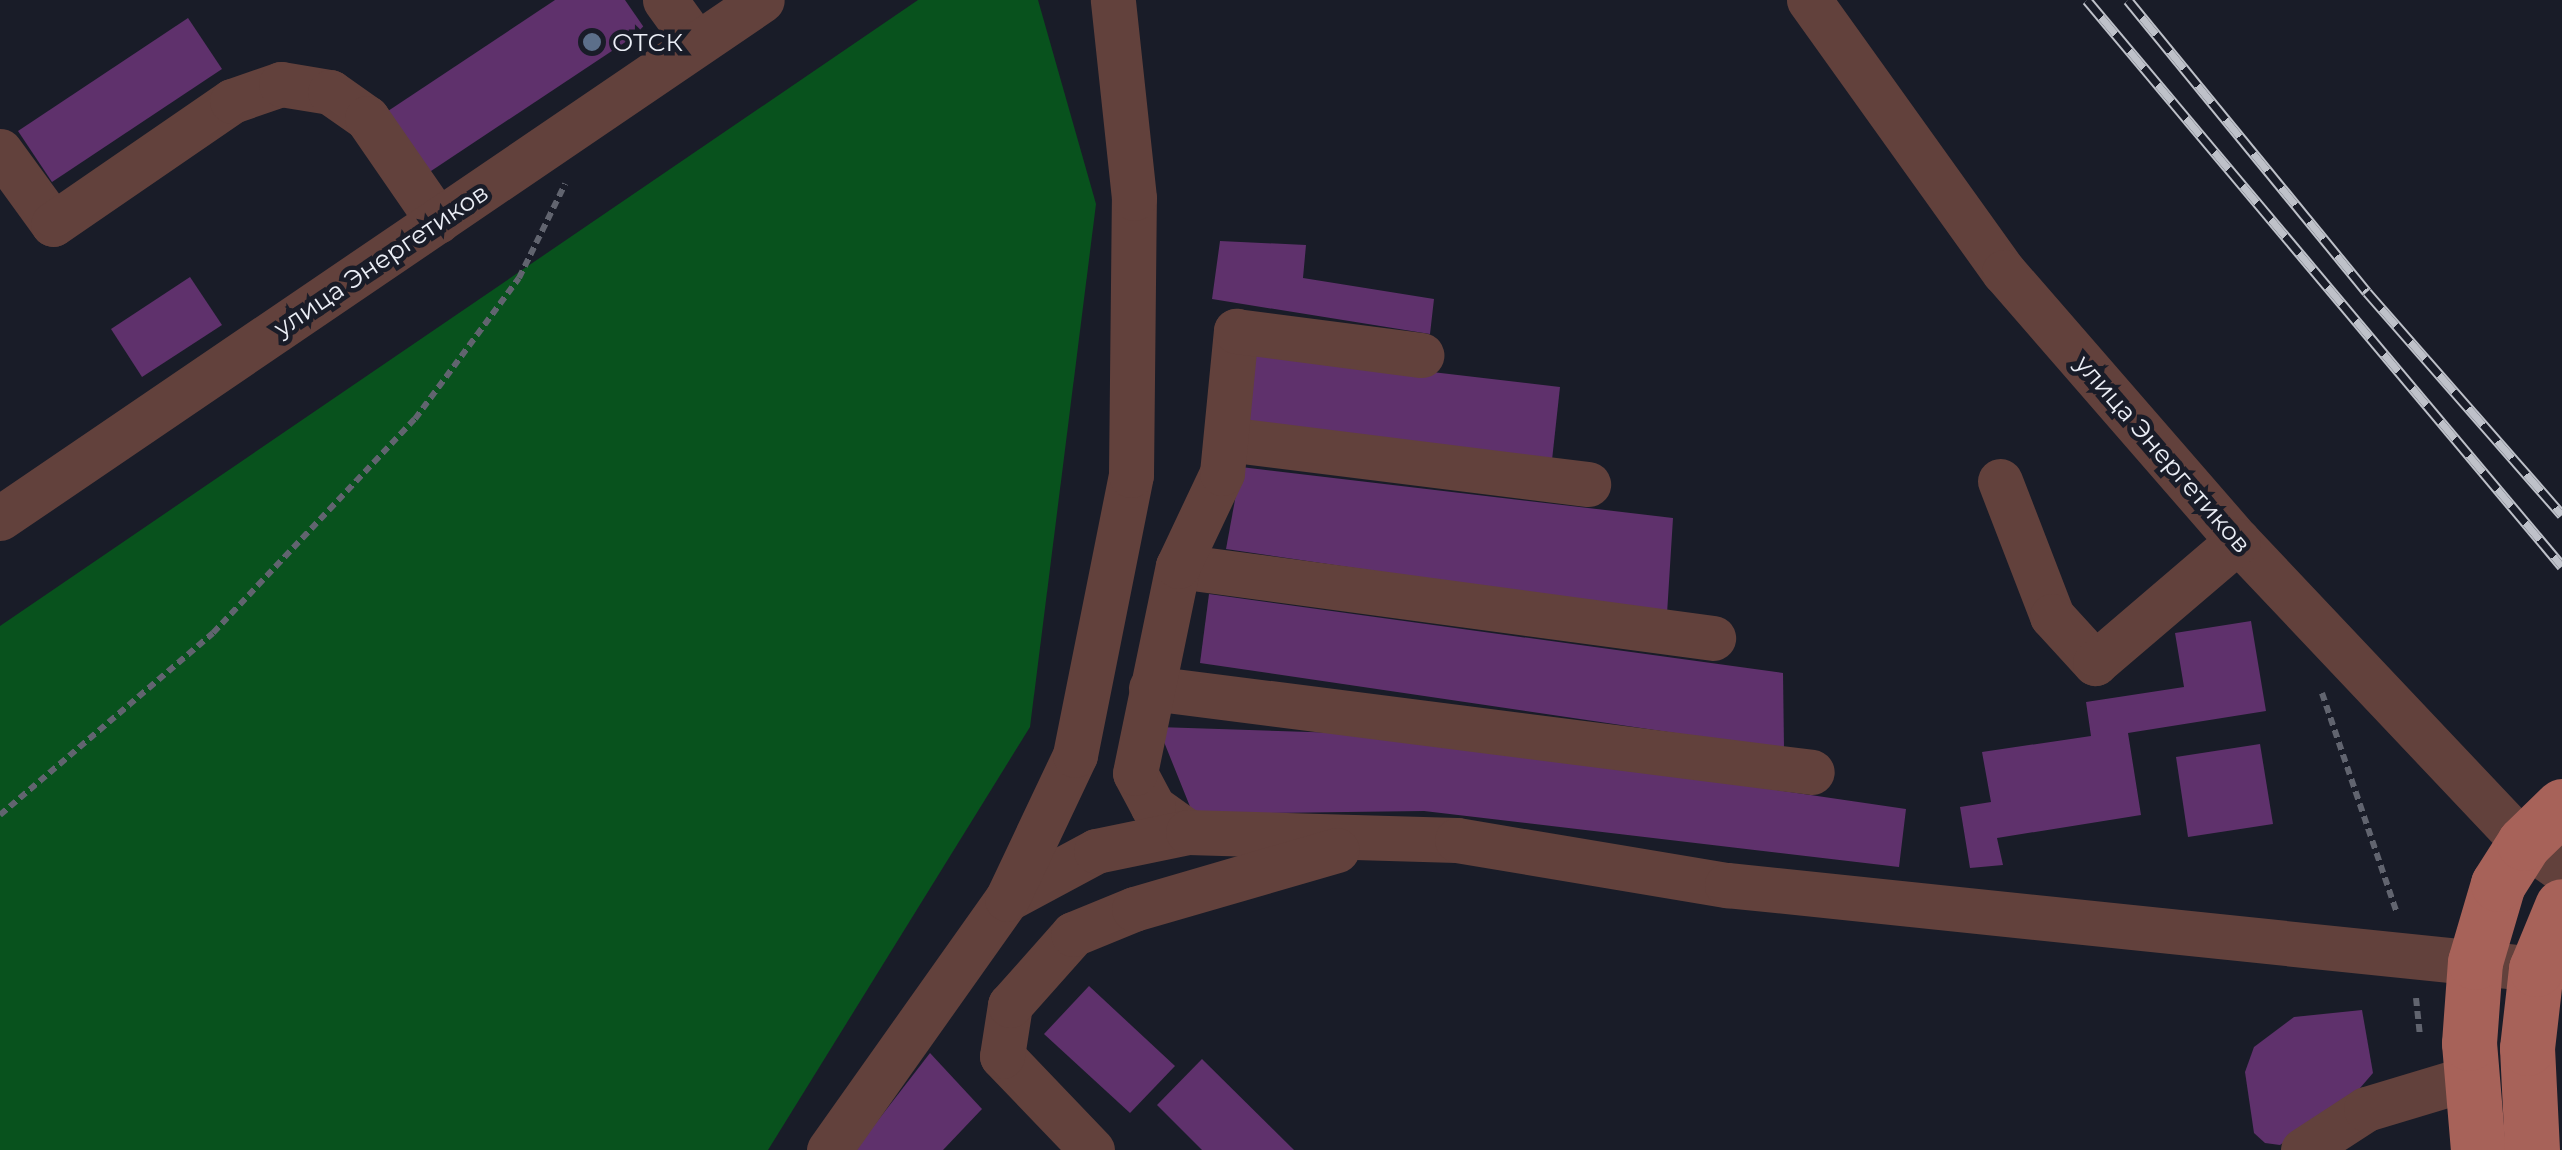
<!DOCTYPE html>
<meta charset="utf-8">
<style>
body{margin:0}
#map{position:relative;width:2562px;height:1150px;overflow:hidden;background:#191c28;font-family:Montserrat,sans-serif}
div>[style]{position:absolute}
.forest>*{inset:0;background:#08521d}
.building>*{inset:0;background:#5f316c}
.path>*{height:6px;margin-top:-3px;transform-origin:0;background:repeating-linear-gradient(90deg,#61646f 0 8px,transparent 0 13px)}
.minor>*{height:45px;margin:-22.5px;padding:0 22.5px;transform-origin:22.5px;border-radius:22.5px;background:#62413c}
.major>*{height:55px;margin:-27.5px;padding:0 27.5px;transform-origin:27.5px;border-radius:27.5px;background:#a76259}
.rail>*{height:11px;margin-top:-5.5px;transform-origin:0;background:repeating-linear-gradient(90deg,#191c28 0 22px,#bec1c9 0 44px);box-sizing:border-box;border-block:2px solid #bec1c9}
.dots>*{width:28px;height:28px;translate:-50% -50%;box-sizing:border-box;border:5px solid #191c28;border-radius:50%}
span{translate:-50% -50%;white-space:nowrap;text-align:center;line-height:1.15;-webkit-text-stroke:9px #191c28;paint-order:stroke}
.poi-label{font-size:25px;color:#ebeef6}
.left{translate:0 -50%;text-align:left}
.street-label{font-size:25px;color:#ebeef6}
</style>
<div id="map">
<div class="forest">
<div style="clip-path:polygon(918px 0,1038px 0,1096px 204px,1030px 727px,768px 1150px,0 1150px,0 626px)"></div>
</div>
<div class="building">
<div style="clip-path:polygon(555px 0,625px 0,645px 29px,425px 175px,385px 113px)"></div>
<div style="clip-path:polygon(188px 18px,222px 69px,52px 182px,18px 131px)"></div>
<div style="clip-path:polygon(1220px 241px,1306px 245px,1303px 278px,1434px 299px,1430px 334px,1212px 299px)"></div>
<div style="clip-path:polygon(190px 277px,222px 325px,142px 377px,111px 329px)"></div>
<div style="clip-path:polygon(1253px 351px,1560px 387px,1552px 460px,1244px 420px)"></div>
<div style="clip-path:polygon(1241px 467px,1673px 518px,1667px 614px,1226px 549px)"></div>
<div style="clip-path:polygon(1209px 594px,1783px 673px,1784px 749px,1200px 663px)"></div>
<div style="clip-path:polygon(2251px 621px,2266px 711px,2128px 733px,2141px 815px,1997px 838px,2003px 865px,1970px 868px,1960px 807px,1991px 802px,1982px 752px,2091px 736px,2086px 702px,2184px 687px,2175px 633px)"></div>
<div style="clip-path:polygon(1158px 727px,1404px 735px,1906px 809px,1899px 867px,1424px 811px,1193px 814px)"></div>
<div style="clip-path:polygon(2260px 744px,2273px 824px,2188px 837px,2176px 757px)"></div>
<div style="clip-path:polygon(1089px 986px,1175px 1066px,1130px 1113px,1044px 1034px)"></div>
<div style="clip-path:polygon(2362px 1010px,2373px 1073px,2354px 1095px,2280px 1145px,2265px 1143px,2254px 1133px,2245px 1072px,2254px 1047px,2294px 1017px)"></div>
<div style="clip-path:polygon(930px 1053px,982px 1109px,943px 1150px,855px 1150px)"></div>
<div style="clip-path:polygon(1202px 1059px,1294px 1150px,1202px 1150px,1157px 1105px)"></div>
</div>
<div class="path">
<div style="left:2322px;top:693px;width:232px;rotate:71.2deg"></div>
<div style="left:0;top:815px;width:280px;rotate:-40.5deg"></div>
<div style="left:213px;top:633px;width:294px;rotate:-46.7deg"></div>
<div style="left:415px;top:419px;width:175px;rotate:-53.6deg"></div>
<div style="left:519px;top:278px;width:105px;rotate:-63.9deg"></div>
<div style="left:2416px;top:998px;width:37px;rotate:84deg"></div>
</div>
<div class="minor">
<div style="left:665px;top:0;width:53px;rotate:54.2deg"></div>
<div style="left:1809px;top:0;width:335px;rotate:54.4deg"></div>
<div style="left:2004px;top:272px;width:357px;rotate:49deg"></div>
<div style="left:2238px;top:541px;width:416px;rotate:46.6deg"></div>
<div style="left:2524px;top:843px;width:47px;rotate:35.4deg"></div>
<div style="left:0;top:151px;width:90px;rotate:54deg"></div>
<div style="left:53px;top:224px;width:217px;rotate:-34.5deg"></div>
<div style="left:232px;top:101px;width:52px;rotate:-19.1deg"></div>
<div style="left:281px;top:84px;width:50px;rotate:9.3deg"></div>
<div style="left:330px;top:92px;width:45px;rotate:35.1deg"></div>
<div style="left:367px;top:118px;width:125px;rotate:55.4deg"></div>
<div style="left:1226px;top:439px;width:365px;rotate:7.1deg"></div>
<div style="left:2000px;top:481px;width:145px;rotate:68.9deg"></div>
<div style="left:2052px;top:616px;width:64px;rotate:47.5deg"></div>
<div style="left:2095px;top:663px;width:188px;rotate:-40.5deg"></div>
<div style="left:0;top:518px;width:921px;rotate:-34.21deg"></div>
<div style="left:1178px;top:566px;width:540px;rotate:7.66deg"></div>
<div style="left:1151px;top:688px;width:666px;rotate:7.24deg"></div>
<div style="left:1188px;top:832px;width:43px;rotate:-144.5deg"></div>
<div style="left:1153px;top:807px;width:38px;rotate:-118deg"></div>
<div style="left:1135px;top:773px;width:211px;rotate:-78.3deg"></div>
<div style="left:1178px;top:566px;width:103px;rotate:-64.7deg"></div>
<div style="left:1222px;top:473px;width:143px;rotate:-84.4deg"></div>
<div style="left:1236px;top:331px;width:187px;rotate:7.4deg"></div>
<div style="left:1007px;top:899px;width:101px;rotate:-28.3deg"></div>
<div style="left:1096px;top:851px;width:94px;rotate:-11.7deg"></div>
<div style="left:1188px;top:832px;width:269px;rotate:1.7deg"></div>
<div style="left:1457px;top:840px;width:274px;rotate:9.5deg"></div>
<div style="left:1727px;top:885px;width:813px;rotate:5.93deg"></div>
<div style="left:829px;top:1150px;width:308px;rotate:-54.7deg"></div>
<div style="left:1007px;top:899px;width:159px;rotate:-64.7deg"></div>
<div style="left:1075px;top:755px;width:286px;rotate:-78.7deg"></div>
<div style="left:1131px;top:475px;width:277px;rotate:-89.4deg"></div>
<div style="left:1134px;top:198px;width:199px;rotate:-96.1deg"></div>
<div style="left:1092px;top:1150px;width:130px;rotate:-133.8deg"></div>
<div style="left:1002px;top:1056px;width:52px;rotate:-81.1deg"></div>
<div style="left:1010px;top:1005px;width:95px;rotate:-48.4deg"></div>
<div style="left:1073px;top:934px;width:66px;rotate:-22.3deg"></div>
<div style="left:1134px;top:909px;width:211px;rotate:-16.2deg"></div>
<div style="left:2303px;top:1150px;width:75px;rotate:-33.1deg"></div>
<div style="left:2366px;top:1109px;width:111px;rotate:-16.8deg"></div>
</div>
<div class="major">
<div style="left:2478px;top:1150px;width:107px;rotate:-94.8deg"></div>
<div style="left:2469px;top:1043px;width:81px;rotate:-85.8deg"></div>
<div style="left:2475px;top:962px;width:81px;rotate:-73.6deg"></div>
<div style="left:2498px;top:884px;width:49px;rotate:-57.6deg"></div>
<div style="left:2524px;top:843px;width:53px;rotate:-44.2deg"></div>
<div style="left:2532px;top:1150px;width:102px;rotate:-92.8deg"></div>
<div style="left:2527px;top:1048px;width:80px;rotate:-83.5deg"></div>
<div style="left:2536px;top:969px;width:68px;rotate:-67.6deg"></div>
</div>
<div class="rail">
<div style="left:2087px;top:0;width:739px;rotate:50deg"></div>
<div style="left:2128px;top:0;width:377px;rotate:50.7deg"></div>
<div style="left:2367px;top:292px;width:296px;rotate:48.8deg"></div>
</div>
<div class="dots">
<div style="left:592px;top:42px;background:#5c6f8a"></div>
</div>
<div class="poi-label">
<span class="left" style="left:612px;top:42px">ОТСК</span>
</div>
<div class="street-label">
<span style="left:381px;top:260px;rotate:-34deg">улица Энергетиков</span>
<span style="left:2163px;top:454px;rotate:49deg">улица Энергетиков</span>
</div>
</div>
